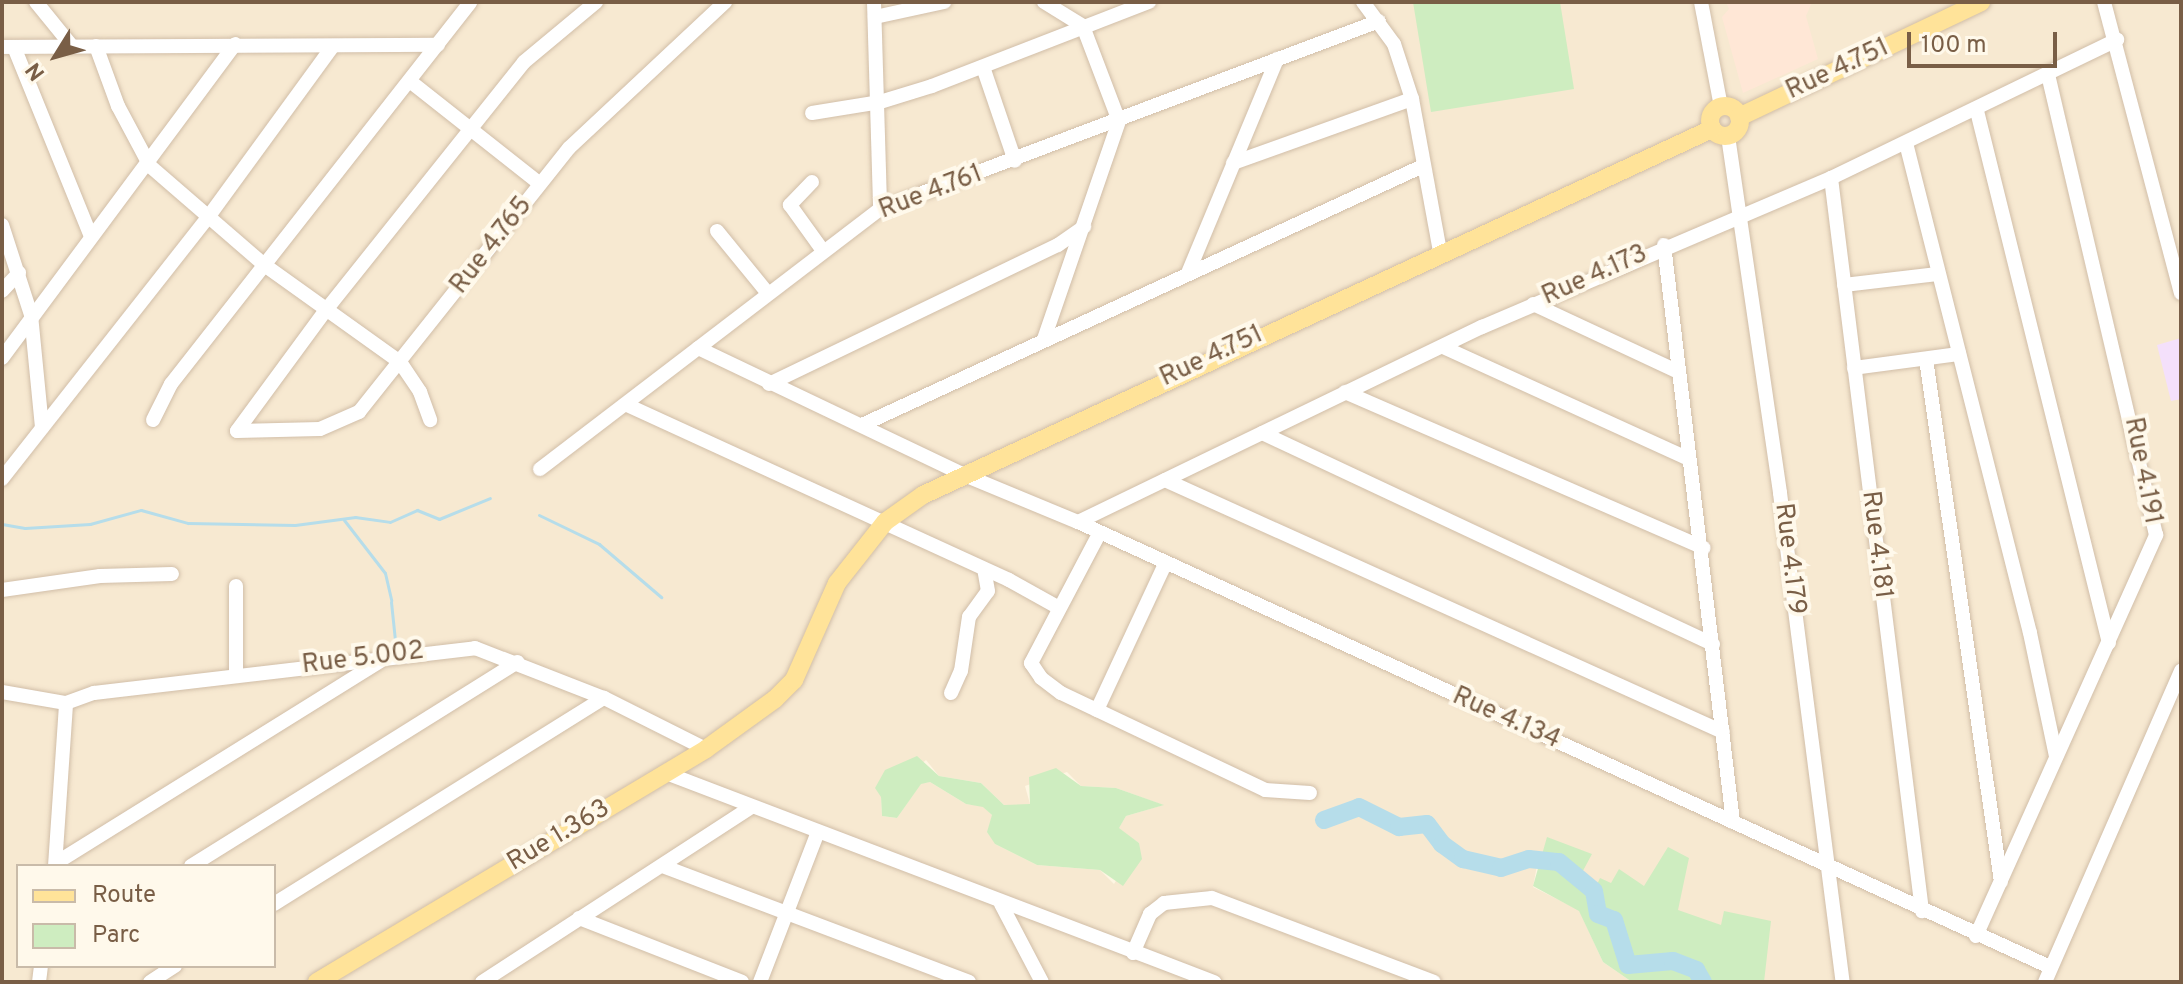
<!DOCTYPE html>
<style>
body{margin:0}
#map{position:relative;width:2183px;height:984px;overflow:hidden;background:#fef6e3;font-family:Overpass,sans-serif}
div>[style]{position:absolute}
.residential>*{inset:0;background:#f7e9d1}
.commercial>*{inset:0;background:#ffe7d6}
.education>*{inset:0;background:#f4e0fb}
.green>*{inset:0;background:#ceedc0}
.stream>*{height:3px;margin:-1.5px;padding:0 1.5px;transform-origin:1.5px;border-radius:1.5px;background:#b6ddea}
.river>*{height:18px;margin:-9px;padding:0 9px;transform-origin:9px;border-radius:9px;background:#b6ddea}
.roads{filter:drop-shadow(0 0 2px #d1bea8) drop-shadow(0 0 2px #d1bea8)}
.minor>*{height:14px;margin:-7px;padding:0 7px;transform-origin:7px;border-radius:7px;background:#fff}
.major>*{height:18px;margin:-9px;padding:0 9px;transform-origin:9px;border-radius:9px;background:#ffe399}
.major>.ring{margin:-9px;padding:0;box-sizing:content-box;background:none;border:18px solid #ffe399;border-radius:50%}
span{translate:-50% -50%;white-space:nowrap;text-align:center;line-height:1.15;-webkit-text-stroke:8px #fff9eb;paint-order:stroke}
.street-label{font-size:26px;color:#795e46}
.frame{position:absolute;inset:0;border:4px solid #795e46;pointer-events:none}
.legend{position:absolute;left:16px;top:864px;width:260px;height:104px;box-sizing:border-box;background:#fff9eb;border:2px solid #c9bba9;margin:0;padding:10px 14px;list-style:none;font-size:24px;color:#795e46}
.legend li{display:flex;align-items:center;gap:16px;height:40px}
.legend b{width:40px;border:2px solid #c9bba9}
.north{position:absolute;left:16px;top:16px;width:80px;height:80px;-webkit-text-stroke:6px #fff9eb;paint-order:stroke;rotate:233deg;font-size:22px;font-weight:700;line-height:32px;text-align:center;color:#795e46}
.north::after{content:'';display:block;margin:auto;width:28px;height:36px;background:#795e46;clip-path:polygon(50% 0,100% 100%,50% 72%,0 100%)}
.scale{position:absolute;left:1907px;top:32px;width:150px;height:36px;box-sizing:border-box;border:4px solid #795e46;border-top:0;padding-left:10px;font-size:24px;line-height:28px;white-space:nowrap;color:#795e46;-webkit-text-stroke:6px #fff9eb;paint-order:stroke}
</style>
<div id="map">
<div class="residential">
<div style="clip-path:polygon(evenodd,2px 2px,2181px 2px,2181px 982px,1703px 982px,1594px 891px,1538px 860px,1533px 887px,1579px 910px,1603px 962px,1632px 982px,2px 982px,2px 2px,926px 760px,939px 776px,981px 783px,1004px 805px,1025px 807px,1030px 804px,1025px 786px,1067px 772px,1081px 786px,1116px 788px,1163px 805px,1126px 816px,1118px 829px,1139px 843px,1114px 884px,1100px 870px,1037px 865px,995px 844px,992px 815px,983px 806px,966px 804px,930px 782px,921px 783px,897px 818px,882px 816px,881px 797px,926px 760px,2px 2px,18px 866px,274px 866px,274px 966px,18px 966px,18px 866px)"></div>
</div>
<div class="commercial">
<div style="clip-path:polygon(1726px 2px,1812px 2px,1806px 16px,1818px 59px,1743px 93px,1722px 17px,1729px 9px)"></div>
</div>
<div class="education">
<div style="clip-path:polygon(2181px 338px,2181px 399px,2171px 401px,2157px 345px)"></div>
</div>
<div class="green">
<div style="clip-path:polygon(1413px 2px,1560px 2px,1574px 89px,1431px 112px)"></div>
<div style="clip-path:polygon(917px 756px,939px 776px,981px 783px,1004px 805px,1030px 804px,1029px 777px,1056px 768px,1081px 786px,1116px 788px,1164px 805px,1126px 816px,1119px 828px,1139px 843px,1142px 859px,1123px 886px,1100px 870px,1037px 865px,995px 844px,987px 832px,992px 815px,983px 807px,966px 804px,930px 782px,921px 784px,897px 818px,882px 816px,881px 797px,875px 788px,885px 770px)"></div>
<div style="clip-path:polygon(1547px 837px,1592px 854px,1578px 880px,1594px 891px,1600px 878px,1611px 883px,1619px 869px,1644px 886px,1668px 847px,1689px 858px,1678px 910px,1721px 925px,1724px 911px,1771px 921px,1764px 982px,1632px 982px,1603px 962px,1579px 911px,1533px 886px)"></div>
</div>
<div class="stream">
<div style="left:539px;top:515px;width:67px;rotate:25.8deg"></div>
<div style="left:599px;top:544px;width:82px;rotate:40.5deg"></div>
<div style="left:344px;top:520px;width:67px;rotate:52.3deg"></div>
<div style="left:385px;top:573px;width:28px;rotate:77deg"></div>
<div style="left:2px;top:524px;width:23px;rotate:10deg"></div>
<div style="left:25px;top:528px;width:65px;rotate:-3.5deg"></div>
<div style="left:90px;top:524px;width:53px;rotate:-15.4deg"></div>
<div style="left:141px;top:510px;width:49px;rotate:15.5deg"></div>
<div style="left:188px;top:523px;width:107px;rotate:1.1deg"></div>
<div style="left:295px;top:525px;width:61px;rotate:-7.6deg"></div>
<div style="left:355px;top:517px;width:35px;rotate:8deg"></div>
<div style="left:390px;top:522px;width:30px;rotate:-24deg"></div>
<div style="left:417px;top:510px;width:24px;rotate:22deg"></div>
<div style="left:439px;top:519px;width:55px;rotate:-22.4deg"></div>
<div style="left:391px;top:602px;width:37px;rotate:84deg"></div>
</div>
<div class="river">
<div style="left:1324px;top:820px;width:37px;rotate:-20deg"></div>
<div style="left:1359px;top:807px;width:45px;rotate:26.6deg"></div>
<div style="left:1399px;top:827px;width:28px;rotate:-6deg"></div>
<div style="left:1427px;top:824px;width:25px;rotate:53deg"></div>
<div style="left:1442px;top:844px;width:26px;rotate:36deg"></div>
<div style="left:1463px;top:859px;width:39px;rotate:13deg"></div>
<div style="left:1501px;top:868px;width:29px;rotate:-18deg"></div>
<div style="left:1529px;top:859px;width:30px;rotate:6deg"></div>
<div style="left:1559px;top:862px;width:45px;rotate:39.6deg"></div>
<div style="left:1594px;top:891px;width:23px;rotate:80deg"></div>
<div style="left:1598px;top:914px;width:17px;rotate:21deg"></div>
<div style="left:1614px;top:920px;width:47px;rotate:72.7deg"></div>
<div style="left:1628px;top:965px;width:45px;rotate:-5.1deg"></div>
<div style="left:1673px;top:961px;width:25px;rotate:21deg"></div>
<div style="left:1696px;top:970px;width:14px;rotate:60deg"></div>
</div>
<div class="roads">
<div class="minor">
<div style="left:36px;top:2px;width:55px;rotate:50.9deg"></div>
<div style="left:874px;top:2px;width:207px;rotate:88.3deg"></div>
<div style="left:1363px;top:2px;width:52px;rotate:53.6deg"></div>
<div style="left:1394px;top:44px;width:58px;rotate:71.9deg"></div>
<div style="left:1412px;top:99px;width:156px;rotate:79.6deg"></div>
<div style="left:1701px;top:2px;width:107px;rotate:79.2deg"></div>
<div style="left:2104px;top:2px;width:301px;rotate:75.2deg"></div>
<div style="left:875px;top:17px;width:71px;rotate:-12.3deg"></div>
<div style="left:96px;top:46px;width:64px;rotate:69.9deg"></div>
<div style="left:118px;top:106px;width:68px;rotate:61.9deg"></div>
<div style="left:150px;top:166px;width:150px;rotate:40.9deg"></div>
<div style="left:263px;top:264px;width:168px;rotate:35.6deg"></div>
<div style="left:400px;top:362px;width:36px;rotate:56deg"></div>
<div style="left:420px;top:392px;width:30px;rotate:70deg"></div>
<div style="left:2px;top:47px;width:436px;rotate:-0.3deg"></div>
<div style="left:14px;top:47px;width:205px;rotate:67.9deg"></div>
<div style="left:983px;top:67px;width:99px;rotate:71.2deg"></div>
<div style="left:411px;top:82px;width:163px;rotate:38.3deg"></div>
<div style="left:1977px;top:111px;width:548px;rotate:76.07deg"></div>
<div style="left:812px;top:113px;width:69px;rotate:-9.2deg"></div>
<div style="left:880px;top:102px;width:54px;rotate:-17.1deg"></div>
<div style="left:932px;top:86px;width:233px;rotate:-21.2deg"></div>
<div style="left:1728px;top:136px;width:361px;rotate:81.7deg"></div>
<div style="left:1780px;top:493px;width:493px;rotate:82.7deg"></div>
<div style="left:1906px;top:143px;width:505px;rotate:75.8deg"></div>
<div style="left:2030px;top:633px;width:126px;rotate:78.1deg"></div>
<div style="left:1233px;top:163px;width:190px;rotate:-19.7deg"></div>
<div style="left:1831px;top:178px;width:739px;rotate:82.92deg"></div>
<div style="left:812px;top:182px;width:32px;rotate:134deg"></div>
<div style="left:790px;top:205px;width:57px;rotate:54.3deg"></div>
<div style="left:2px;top:225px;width:95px;rotate:72.1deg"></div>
<div style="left:31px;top:315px;width:113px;rotate:84.4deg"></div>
<div style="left:717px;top:231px;width:77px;rotate:50.8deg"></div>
<div style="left:1664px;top:245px;width:581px;rotate:83.18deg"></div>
<div style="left:1188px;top:273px;width:232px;rotate:-67.4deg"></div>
<div style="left:1844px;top:285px;width:94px;rotate:-6.7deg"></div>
<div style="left:2px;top:291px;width:25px;rotate:-47deg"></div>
<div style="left:1533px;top:304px;width:161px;rotate:25deg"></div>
<div style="left:1044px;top:339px;width:231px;rotate:-71deg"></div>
<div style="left:1119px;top:121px;width:102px;rotate:-110.8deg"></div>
<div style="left:1083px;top:26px;width:46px;rotate:-148.4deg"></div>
<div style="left:1443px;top:347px;width:270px;rotate:24.5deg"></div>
<div style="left:698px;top:348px;width:293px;rotate:25.5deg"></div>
<div style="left:962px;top:474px;width:126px;rotate:22.5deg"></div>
<div style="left:1078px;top:522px;width:1069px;rotate:24.6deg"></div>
<div style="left:2px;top:358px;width:391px;rotate:-53.4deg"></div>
<div style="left:1926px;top:359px;width:528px;rotate:81.84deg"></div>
<div style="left:1854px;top:368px;width:106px;rotate:-7.6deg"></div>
<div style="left:769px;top:384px;width:321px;rotate:-25.7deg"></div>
<div style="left:1058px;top:245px;width:32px;rotate:-35deg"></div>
<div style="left:1345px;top:392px;width:391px;rotate:23.5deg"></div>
<div style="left:627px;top:405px;width:420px;rotate:24.6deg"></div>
<div style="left:1009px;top:580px;width:57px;rotate:29.2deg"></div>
<div style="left:153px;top:420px;width:40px;rotate:-63.4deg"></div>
<div style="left:171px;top:384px;width:485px;rotate:-51.9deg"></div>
<div style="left:864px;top:424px;width:616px;rotate:-24.78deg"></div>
<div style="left:237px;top:431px;width:83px;rotate:-1.4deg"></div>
<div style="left:320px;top:429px;width:43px;rotate:-23.6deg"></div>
<div style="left:359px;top:412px;width:337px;rotate:-51.5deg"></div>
<div style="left:569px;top:148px;width:214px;rotate:-43.1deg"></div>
<div style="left:237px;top:431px;width:150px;rotate:-53.7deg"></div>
<div style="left:326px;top:310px;width:317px;rotate:-51.4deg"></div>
<div style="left:524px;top:62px;width:94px;rotate:-39.8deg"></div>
<div style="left:1262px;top:433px;width:498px;rotate:25.1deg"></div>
<div style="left:540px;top:469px;width:428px;rotate:-37.4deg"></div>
<div style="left:880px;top:209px;width:533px;rotate:-20.64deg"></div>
<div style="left:2px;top:479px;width:335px;rotate:-51.8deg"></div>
<div style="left:209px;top:216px;width:210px;rotate:-53.9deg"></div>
<div style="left:1165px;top:480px;width:612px;rotate:24.3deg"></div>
<div style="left:1078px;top:522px;width:449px;rotate:-25.8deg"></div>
<div style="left:1482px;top:327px;width:379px;rotate:-23.1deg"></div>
<div style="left:1831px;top:178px;width:318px;rotate:-25.8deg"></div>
<div style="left:1099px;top:534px;width:146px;rotate:117.8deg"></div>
<div style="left:1031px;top:663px;width:18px;rotate:56deg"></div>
<div style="left:1041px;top:678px;width:25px;rotate:37deg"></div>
<div style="left:1061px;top:693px;width:226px;rotate:25.4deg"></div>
<div style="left:1265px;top:790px;width:45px;rotate:3.8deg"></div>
<div style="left:2px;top:590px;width:99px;rotate:-8.1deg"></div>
<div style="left:100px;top:576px;width:72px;rotate:-1.6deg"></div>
<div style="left:236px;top:675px;width:89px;rotate:-90deg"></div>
<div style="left:2px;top:692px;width:65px;rotate:9.8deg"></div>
<div style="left:66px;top:703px;width:30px;rotate:-20deg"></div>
<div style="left:94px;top:693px;width:384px;rotate:-6.7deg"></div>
<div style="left:475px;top:648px;width:138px;rotate:21.2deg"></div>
<div style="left:604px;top:698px;width:114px;rotate:26.6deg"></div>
<div style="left:951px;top:693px;width:24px;rotate:-66deg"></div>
<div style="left:961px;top:671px;width:55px;rotate:-81.6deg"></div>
<div style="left:969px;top:617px;width:32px;rotate:-54deg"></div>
<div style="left:988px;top:591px;width:22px;rotate:-100deg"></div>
<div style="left:1097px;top:710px;width:161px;rotate:-65deg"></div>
<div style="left:666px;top:773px;width:587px;rotate:20.88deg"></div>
<div style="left:56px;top:863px;width:382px;rotate:-31.9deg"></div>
<div style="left:55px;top:866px;width:163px;rotate:-86.1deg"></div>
<div style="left:191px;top:866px;width:385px;rotate:-32deg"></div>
<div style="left:665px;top:867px;width:325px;rotate:20.7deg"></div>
<div style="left:274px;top:904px;width:389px;rotate:-32deg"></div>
<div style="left:1001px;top:904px;width:88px;rotate:62.3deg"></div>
<div style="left:579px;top:918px;width:175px;rotate:21.4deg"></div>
<div style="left:1976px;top:936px;width:440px;rotate:-65.8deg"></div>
<div style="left:2156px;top:535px;width:473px;rotate:-103.2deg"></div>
<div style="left:1133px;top:953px;width:43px;rotate:-66.4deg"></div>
<div style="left:1150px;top:914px;width:18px;rotate:-38deg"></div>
<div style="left:1164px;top:903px;width:48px;rotate:-5.9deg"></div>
<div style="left:1212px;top:898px;width:237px;rotate:20.7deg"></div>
<div style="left:39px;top:982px;width:16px;rotate:-83deg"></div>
<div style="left:150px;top:982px;width:30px;rotate:-33deg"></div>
<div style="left:482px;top:982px;width:320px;rotate:-33deg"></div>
<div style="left:760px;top:982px;width:159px;rotate:-68.9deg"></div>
<div style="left:2045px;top:982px;width:340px;rotate:-66.4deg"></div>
</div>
<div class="major">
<div class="ring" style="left:1710px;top:106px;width:12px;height:12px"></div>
<div style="left:1739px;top:117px;width:268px;rotate:-25.4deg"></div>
<div style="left:317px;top:982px;width:453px;rotate:-30.9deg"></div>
<div style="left:706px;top:749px;width:85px;rotate:-35.9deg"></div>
<div style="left:775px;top:699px;width:27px;rotate:-45deg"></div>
<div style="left:794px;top:680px;width:106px;rotate:-66.1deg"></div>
<div style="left:837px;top:583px;width:78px;rotate:-51.8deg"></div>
<div style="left:885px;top:522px;width:47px;rotate:-35.4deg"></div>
<div style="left:923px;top:495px;width:870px;rotate:-24.89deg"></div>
</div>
</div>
<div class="street-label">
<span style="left:1838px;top:70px;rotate:-25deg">Rue 4.751</span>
<span style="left:931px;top:193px;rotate:-21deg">Rue 4.761</span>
<span style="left:492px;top:246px;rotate:-52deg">Rue 4.765</span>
<span style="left:1595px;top:276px;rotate:-24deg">Rue 4.173</span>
<span style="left:1212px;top:357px;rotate:-25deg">Rue 4.751</span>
<span style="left:2142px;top:471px;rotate:79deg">Rue 4.191</span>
<span style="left:1876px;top:545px;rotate:83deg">Rue 4.181</span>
<span style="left:1789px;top:559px;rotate:83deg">Rue 4.179</span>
<span style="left:363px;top:659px;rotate:-7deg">Rue 5.002</span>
<span style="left:1506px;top:719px;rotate:24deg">Rue 4.134</span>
<span style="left:559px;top:836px;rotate:-31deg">Rue 1.363</span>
</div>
<div class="frame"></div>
<ul class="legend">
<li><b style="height:10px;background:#ffe399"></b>Route</li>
<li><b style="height:22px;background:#ceedc0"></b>Parc</li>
</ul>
<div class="north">N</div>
<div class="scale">100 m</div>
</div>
